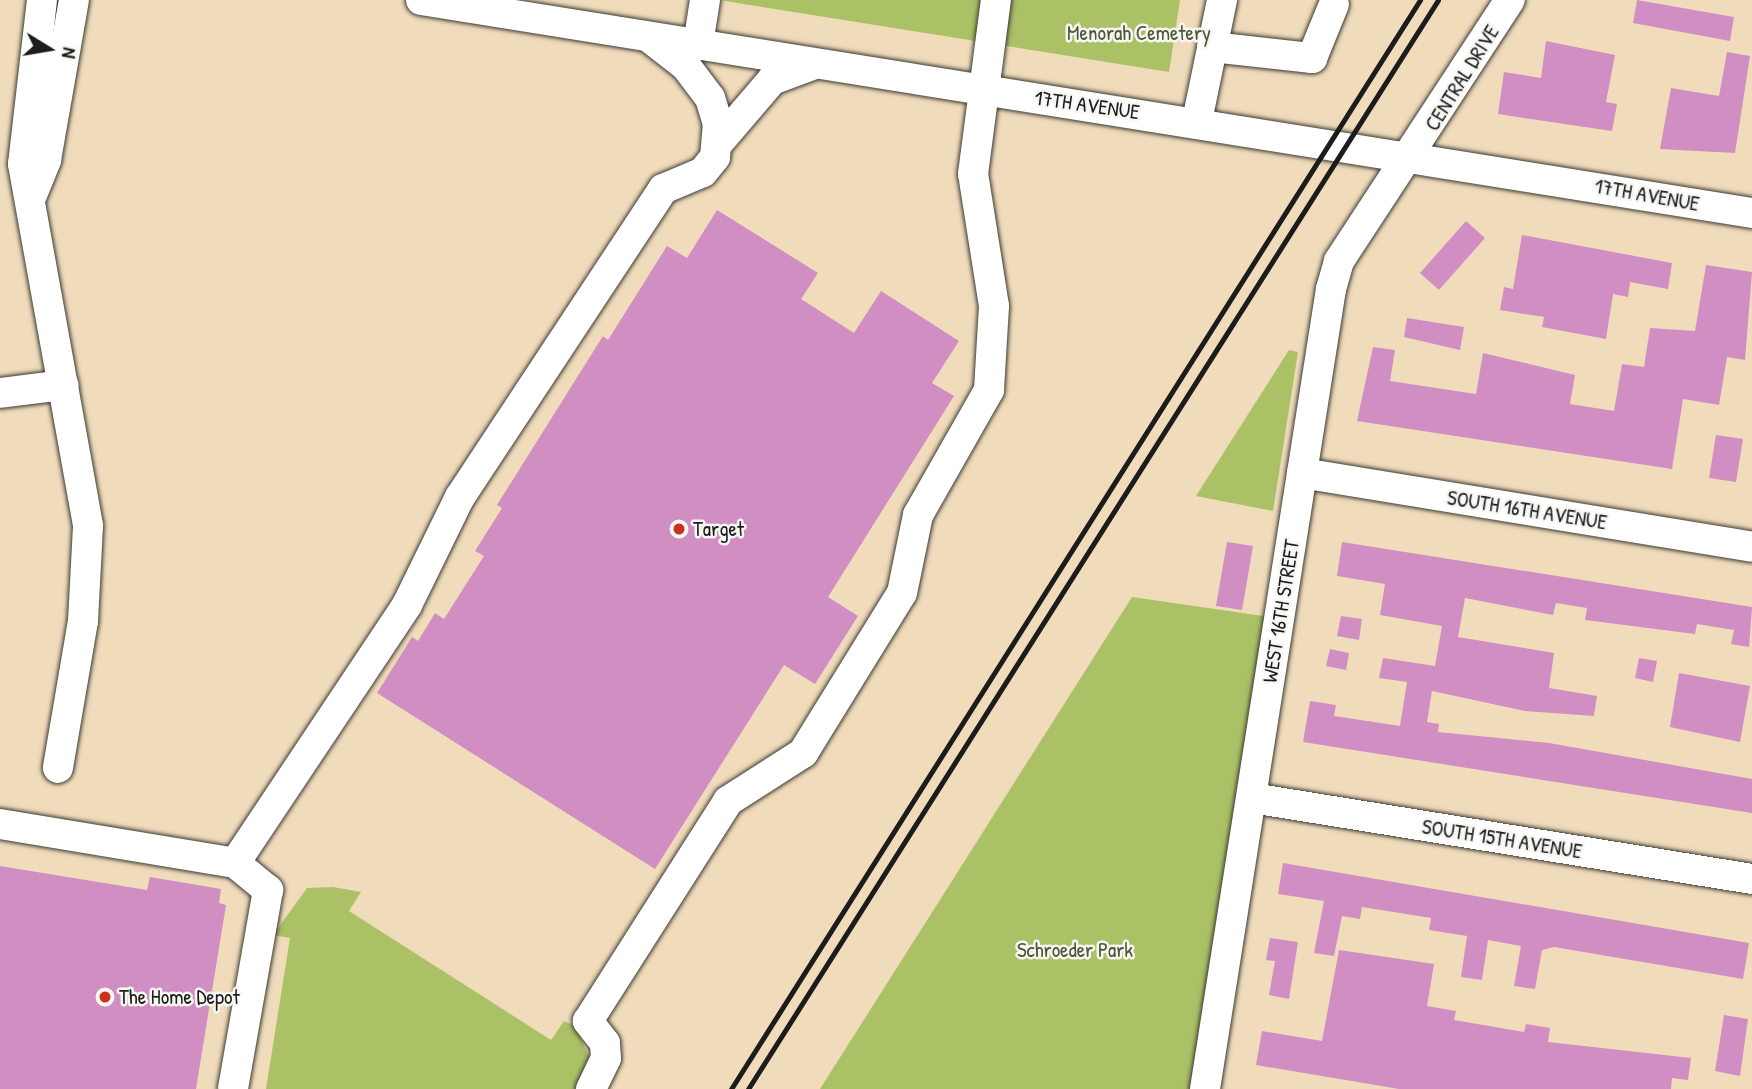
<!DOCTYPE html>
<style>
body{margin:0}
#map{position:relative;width:1752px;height:1089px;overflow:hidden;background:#f0dcbb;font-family:"Patrick Hand",sans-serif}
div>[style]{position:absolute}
.green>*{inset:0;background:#abc166}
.building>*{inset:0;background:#d08ec3}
.roads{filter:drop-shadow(0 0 2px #3c3934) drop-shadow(0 0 2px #3c3934)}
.minor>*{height:30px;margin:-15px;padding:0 15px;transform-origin:15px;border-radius:15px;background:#fff}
.rail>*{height:5px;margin:-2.5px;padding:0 2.5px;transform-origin:2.5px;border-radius:2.5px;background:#1c1c1c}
.dots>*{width:19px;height:19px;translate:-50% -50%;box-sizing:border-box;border:4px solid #f6f6f2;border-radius:50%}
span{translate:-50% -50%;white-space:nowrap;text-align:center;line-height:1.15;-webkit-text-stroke:5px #f6f6f2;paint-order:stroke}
.park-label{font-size:21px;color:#4e5636}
.street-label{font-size:21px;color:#1c1c1c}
.poi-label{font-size:21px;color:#1c1c1c}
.left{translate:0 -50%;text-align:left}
.north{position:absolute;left:14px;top:14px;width:70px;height:70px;-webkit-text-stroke:5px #f6f6f2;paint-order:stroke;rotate:101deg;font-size:19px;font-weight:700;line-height:28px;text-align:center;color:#1c1c1c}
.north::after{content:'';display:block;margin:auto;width:24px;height:32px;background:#1c1c1c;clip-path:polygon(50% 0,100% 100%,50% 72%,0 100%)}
</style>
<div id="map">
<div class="green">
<div style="clip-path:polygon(719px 0,1180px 0,1169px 72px)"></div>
<div style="clip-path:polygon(1289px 350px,1298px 352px,1273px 511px,1196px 496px)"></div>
<div style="clip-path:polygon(1132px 597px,1270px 617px,1193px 1089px,820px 1089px)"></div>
<div style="clip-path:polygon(333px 887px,361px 892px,349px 911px,551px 1040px,564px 1021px,575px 1026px,589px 1057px,575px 1089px,266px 1089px,290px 938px,273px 935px,307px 888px)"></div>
</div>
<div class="building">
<div style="clip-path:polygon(1637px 0,1734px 17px,1730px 41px,1633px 23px)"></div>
<div style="clip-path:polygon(1546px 41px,1615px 55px,1606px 102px,1617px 104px,1612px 131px,1498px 114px,1504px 72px,1541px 78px)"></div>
<div style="clip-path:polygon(1727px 52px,1750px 56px,1735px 153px,1660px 149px,1671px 88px,1719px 96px)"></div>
<div style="clip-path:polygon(717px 210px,818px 273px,801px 299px,854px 333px,881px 291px,959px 341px,932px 383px,954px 396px,828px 597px,858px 616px,815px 684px,784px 665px,655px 869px,377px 693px,412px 637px,418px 641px,435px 613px,444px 619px,484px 556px,475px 551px,502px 508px,497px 505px,603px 336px,608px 340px,667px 246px,687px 258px)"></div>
<div style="clip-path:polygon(1466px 221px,1485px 238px,1439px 290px,1420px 273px)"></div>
<div style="clip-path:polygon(1522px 235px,1672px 263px,1668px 289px,1630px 282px,1628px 297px,1613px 294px,1606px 339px,1542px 327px,1544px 317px,1500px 310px,1504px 287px,1513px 289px)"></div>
<div style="clip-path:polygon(1706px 265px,1752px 272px,1745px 360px,1727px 357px,1719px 405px,1683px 399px,1672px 469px,1357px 421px,1373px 347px,1395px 350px,1390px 381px,1476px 394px,1483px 353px,1575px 375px,1570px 404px,1614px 411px,1622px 364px,1644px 367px,1650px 328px,1695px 331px)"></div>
<div style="clip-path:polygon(1407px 318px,1464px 327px,1460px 350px,1404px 337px)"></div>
<div style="clip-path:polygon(1716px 435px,1743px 439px,1736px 482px,1709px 478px)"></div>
<div style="clip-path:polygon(1227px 542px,1253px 546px,1242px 610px,1216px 606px)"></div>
<div style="clip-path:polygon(1342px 542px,1752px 607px,1749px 647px,1731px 644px,1734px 630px,1697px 624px,1695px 634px,1585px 620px,1587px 608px,1556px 603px,1553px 615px,1465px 598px,1458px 637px,1554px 653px,1549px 688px,1597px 696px,1594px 716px,1525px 711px,1432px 691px,1427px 722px,1439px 724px,1438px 732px,1549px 743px,1752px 779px,1752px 813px,1303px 742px,1310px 701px,1336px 705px,1334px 716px,1400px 726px,1407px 682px,1379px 678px,1383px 658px,1435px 666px,1442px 626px,1380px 615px,1385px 584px,1337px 576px)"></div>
<div style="clip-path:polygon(1341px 616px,1362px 619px,1359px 640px,1337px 636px)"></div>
<div style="clip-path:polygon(1330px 649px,1349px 653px,1346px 670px,1326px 666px)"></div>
<div style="clip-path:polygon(1639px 658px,1657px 661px,1653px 682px,1635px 678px)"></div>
<div style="clip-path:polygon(1679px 673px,1750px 686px,1740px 742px,1670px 727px)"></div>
<div style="clip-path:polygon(1283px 863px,1749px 943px,1743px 979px,1554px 947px,1542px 950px,1535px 989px,1514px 986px,1521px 946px,1488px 940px,1482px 980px,1461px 977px,1467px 936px,1429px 930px,1431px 918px,1362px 907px,1360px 919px,1342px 916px,1334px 956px,1314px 953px,1324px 901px,1278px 894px)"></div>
<div style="clip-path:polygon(0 866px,147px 890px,150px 877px,221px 889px,219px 903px,226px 905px,196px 1089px,0 1089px)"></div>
<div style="clip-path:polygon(1270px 938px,1298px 942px,1289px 999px,1269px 995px,1275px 961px,1266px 960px)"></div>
<div style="clip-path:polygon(1339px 950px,1434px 964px,1427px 1006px,1456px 1011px,1454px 1020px,1524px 1032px,1526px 1024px,1550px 1028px,1548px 1042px,1691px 1058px,1688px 1080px,1672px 1078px,1671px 1089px,1399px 1089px,1256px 1065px,1262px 1031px,1322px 1041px)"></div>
<div style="clip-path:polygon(1724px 1015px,1748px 1019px,1740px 1076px,1715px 1071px)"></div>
</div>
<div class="roads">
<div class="minor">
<div style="left:42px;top:0;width:165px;rotate:96.6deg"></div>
<div style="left:23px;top:164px;width:368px;rotate:79.8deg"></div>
<div style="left:88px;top:526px;width:95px;rotate:93deg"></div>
<div style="left:83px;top:621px;width:149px;rotate:99.7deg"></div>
<div style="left:421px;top:0;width:1348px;rotate:9.09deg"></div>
<div style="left:698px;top:45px;width:46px;rotate:-81.2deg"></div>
<div style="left:1212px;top:47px;width:101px;rotate:6.3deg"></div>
<div style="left:1312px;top:58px;width:58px;rotate:-67.8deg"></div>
<div style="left:1197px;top:121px;width:124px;rotate:-78.3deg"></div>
<div style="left:719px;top:142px;width:82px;rotate:-49.5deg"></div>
<div style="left:772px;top:80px;width:43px;rotate:-20.6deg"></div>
<div style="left:32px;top:195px;width:38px;rotate:-68deg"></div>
<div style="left:46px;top:160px;width:162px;rotate:-80.1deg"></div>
<div style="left:0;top:393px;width:64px;rotate:-7.1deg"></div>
<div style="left:1302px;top:473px;width:456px;rotate:9.3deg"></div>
<div style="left:1252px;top:798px;width:507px;rotate:9.2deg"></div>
<div style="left:0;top:824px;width:238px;rotate:9.4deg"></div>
<div style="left:235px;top:863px;width:43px;rotate:39.3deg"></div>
<div style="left:268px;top:890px;width:202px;rotate:100deg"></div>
<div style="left:235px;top:863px;width:310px;rotate:-56.3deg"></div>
<div style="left:407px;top:605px;width:120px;rotate:-63.9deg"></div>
<div style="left:460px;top:497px;width:369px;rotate:-56.6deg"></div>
<div style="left:663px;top:189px;width:43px;rotate:-23deg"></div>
<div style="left:703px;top:172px;width:19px;rotate:-51deg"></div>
<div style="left:715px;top:157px;width:33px;rotate:-85deg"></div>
<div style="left:718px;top:124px;width:27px;rotate:-107deg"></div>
<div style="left:710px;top:98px;width:39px;rotate:-127deg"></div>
<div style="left:687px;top:67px;width:46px;rotate:-142.1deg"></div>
<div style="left:591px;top:1089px;width:34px;rotate:-64deg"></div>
<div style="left:606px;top:1058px;width:15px;rotate:-94deg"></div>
<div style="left:605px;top:1043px;width:28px;rotate:-128deg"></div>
<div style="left:588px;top:1021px;width:261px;rotate:-57.5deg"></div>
<div style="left:728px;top:801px;width:89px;rotate:-32.6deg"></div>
<div style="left:803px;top:753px;width:188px;rotate:-58.3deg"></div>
<div style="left:902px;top:593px;width:80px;rotate:-78.4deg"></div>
<div style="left:918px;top:515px;width:144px;rotate:-60.4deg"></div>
<div style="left:989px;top:390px;width:84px;rotate:-86.6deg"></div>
<div style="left:994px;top:306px;width:134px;rotate:-99deg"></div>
<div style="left:973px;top:174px;width:176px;rotate:-82.5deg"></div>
<div style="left:1205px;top:1089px;width:810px;rotate:-81.05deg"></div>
<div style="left:1331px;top:289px;width:29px;rotate:-74deg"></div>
<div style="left:1339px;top:261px;width:312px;rotate:-56.8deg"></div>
</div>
</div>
<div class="rail">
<div style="left:731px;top:1089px;width:1289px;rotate:-57.68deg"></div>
<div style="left:748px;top:1089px;width:1289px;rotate:-57.64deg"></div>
</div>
<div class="dots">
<div style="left:679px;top:529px;background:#c8321e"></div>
<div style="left:105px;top:997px;background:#c8321e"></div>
</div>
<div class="park-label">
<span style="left:1139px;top:33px">Menorah Cemetery</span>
<span style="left:1075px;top:950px">Schroeder Park</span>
</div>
<div class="street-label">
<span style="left:1462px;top:78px;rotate:-58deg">CENTRAL DRIVE</span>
<span style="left:1087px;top:105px;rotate:8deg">17TH AVENUE</span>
<span style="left:1647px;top:195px;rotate:10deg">17TH AVENUE</span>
<span style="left:1527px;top:510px;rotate:9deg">SOUTH 16TH AVENUE</span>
<span style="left:1281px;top:611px;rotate:-81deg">WEST 16TH STREET</span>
<span style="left:1502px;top:839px;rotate:9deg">SOUTH 15TH AVENUE</span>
</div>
<div class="poi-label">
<span class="left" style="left:693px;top:529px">Target</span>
<span class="left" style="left:119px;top:997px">The Home Depot</span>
</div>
<div class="north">N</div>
</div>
